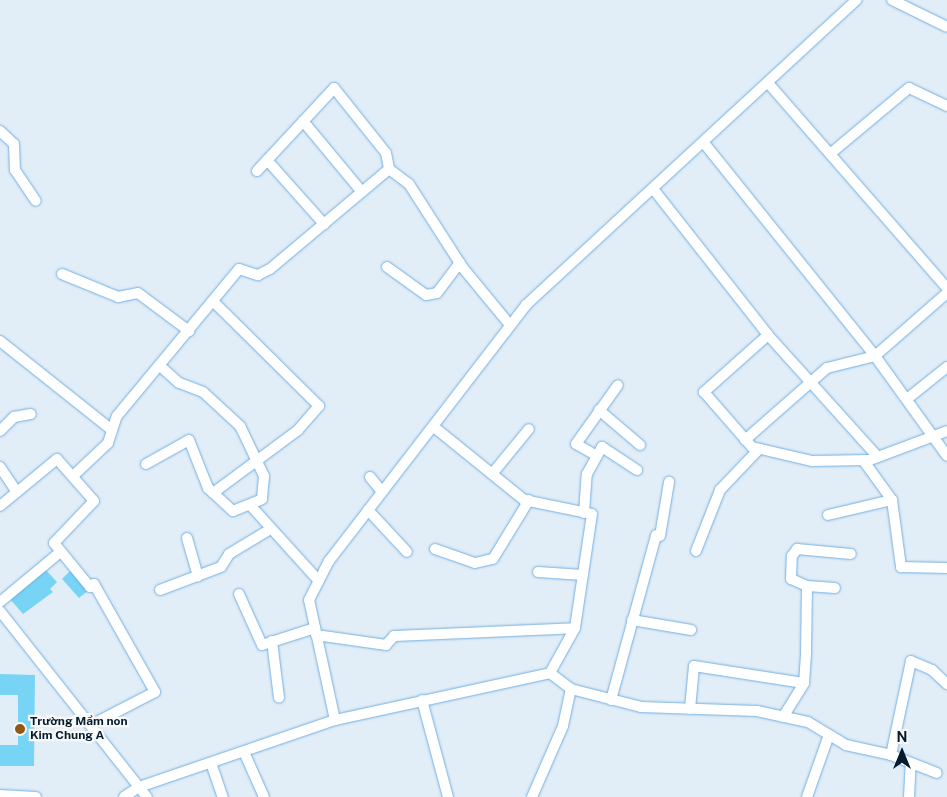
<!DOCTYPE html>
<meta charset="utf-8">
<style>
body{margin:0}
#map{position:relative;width:947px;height:797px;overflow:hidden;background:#e1edf7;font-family:"Public Sans",sans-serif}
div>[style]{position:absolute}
.building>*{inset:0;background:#77d4f5}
.roads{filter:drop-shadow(0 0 1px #72afe0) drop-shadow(0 0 1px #72afe0)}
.minor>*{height:10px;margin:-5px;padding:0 5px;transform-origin:5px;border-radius:5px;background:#fff}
.dots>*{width:14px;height:14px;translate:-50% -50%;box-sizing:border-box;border:2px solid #f8f8f8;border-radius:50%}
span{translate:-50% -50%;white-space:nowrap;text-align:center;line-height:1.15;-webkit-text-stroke:4.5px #f8f8f8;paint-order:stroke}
.poi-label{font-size:12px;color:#031c2e;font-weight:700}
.left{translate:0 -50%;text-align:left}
.north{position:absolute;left:877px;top:727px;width:50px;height:50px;-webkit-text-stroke:4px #f8f8f8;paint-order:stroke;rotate:0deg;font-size:14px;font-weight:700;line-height:20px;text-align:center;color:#031c2e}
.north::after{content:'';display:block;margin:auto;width:18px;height:22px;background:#031c2e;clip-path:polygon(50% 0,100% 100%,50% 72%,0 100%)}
</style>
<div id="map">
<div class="building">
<div style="clip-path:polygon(45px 569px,57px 582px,50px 589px,53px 592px,23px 614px,10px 599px)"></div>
<div style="clip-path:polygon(72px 569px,90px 589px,79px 598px,62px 579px)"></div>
<div style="clip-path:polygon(0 674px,35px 675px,34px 766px,0 766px,0 745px,18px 745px,18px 695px,0 695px)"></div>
</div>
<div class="roads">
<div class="minor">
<div style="left:892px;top:0;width:61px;rotate:26.1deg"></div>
<div style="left:769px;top:84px;width:271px;rotate:48.9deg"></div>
<div style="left:303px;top:121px;width:92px;rotate:50.3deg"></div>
<div style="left:0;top:131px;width:19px;rotate:43deg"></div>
<div style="left:14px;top:144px;width:26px;rotate:88deg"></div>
<div style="left:15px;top:170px;width:37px;rotate:56deg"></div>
<div style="left:704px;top:143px;width:273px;rotate:51.2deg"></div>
<div style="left:875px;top:356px;width:96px;rotate:-41.2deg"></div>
<div style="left:830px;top:154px;width:103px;rotate:-39.9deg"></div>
<div style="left:909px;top:88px;width:42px;rotate:25.3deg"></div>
<div style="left:267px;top:160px;width:86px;rotate:48.3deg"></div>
<div style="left:257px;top:171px;width:113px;rotate:-47.1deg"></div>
<div style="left:334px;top:88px;width:83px;rotate:51.3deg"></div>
<div style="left:386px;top:153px;width:16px;rotate:79deg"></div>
<div style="left:389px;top:169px;width:25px;rotate:37deg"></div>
<div style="left:409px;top:184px;width:100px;rotate:57.3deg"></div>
<div style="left:463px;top:268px;width:74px;rotate:50.5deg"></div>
<div style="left:654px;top:190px;width:184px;rotate:51.8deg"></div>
<div style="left:768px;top:335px;width:164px;rotate:48deg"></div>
<div style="left:387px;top:267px;width:48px;rotate:35.7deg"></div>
<div style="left:426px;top:295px;width:11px;rotate:-10deg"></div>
<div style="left:437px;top:293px;width:38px;rotate:-53deg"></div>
<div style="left:62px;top:274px;width:61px;rotate:22.3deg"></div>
<div style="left:118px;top:297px;width:20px;rotate:-11deg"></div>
<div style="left:138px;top:293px;width:64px;rotate:36.7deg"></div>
<div style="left:768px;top:335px;width:86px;rotate:138.3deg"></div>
<div style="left:704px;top:392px;width:73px;rotate:48.9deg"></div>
<div style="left:752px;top:447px;width:62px;rotate:13.1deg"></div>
<div style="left:812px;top:461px;width:58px;rotate:-1deg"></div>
<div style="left:870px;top:460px;width:82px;rotate:-20.6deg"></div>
<div style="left:0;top:341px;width:143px;rotate:38.5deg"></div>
<div style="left:907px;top:399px;width:51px;rotate:-38.7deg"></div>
<div style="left:599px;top:410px;width:54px;rotate:40.5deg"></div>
<div style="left:434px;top:427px;width:116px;rotate:39deg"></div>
<div style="left:524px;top:500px;width:69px;rotate:11.6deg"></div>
<div style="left:592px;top:514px;width:115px;rotate:98.5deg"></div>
<div style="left:575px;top:628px;width:51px;rotate:119.1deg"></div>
<div style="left:550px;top:673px;width:26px;rotate:37deg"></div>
<div style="left:571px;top:689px;width:72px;rotate:14.4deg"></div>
<div style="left:641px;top:707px;width:116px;rotate:2deg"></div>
<div style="left:757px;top:711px;width:52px;rotate:12.2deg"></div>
<div style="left:808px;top:722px;width:44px;rotate:31.2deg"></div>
<div style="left:846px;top:745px;width:46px;rotate:12.5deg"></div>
<div style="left:891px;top:755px;width:49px;rotate:21.4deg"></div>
<div style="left:0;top:431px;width:20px;rotate:-45deg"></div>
<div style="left:14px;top:417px;width:17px;rotate:-10deg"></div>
<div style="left:745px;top:440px;width:109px;rotate:-41.3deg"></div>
<div style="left:827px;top:368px;width:49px;rotate:-14deg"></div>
<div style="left:875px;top:356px;width:123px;rotate:54.2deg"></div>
<div style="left:597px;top:456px;width:24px;rotate:-150deg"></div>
<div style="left:576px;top:444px;width:72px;rotate:-54.6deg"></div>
<div style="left:863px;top:460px;width:49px;rotate:54.1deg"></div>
<div style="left:892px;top:500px;width:68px;rotate:82.3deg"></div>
<div style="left:901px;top:567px;width:46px;rotate:1.2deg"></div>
<div style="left:146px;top:464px;width:49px;rotate:-29.2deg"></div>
<div style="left:189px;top:440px;width:52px;rotate:68.4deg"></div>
<div style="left:208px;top:488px;width:34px;rotate:43deg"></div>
<div style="left:233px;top:511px;width:31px;rotate:-22deg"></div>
<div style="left:262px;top:499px;width:23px;rotate:-85deg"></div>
<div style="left:264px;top:476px;width:55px;rotate:-115.6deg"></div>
<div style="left:240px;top:426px;width:50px;rotate:-137.4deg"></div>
<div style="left:203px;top:392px;width:26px;rotate:-159deg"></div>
<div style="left:179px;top:383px;width:24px;rotate:-138deg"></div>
<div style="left:0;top:467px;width:30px;rotate:56deg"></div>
<div style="left:492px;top:474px;width:58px;rotate:-50.6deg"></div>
<div style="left:73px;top:476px;width:48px;rotate:-43.3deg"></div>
<div style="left:108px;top:443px;width:28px;rotate:-72deg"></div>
<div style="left:117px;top:416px;width:191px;rotate:-50.3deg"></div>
<div style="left:239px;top:269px;width:20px;rotate:18deg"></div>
<div style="left:258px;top:275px;width:13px;rotate:-27deg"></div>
<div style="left:270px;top:269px;width:155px;rotate:-40deg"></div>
<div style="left:370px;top:477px;width:19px;rotate:51deg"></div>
<div style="left:213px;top:493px;width:106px;rotate:-36.5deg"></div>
<div style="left:298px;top:430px;width:32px;rotate:-49deg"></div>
<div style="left:319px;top:406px;width:149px;rotate:-135.3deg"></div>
<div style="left:0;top:506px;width:74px;rotate:-39.5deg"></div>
<div style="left:57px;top:459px;width:56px;rotate:48.6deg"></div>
<div style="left:94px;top:501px;width:58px;rotate:133.6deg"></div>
<div style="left:54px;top:543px;width:57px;rotate:50.7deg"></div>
<div style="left:90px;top:587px;width:5px;rotate:-37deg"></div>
<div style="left:94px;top:584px;width:124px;rotate:60.5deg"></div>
<div style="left:155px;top:692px;width:72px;rotate:152.7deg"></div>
<div style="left:251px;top:506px;width:101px;rotate:47.8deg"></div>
<div style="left:368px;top:510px;width:57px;rotate:47.1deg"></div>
<div style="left:584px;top:513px;width:39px;rotate:-86deg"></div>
<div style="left:587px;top:474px;width:31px;rotate:-61deg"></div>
<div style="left:602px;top:447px;width:42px;rotate:33.3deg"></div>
<div style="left:828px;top:515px;width:66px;rotate:-13.2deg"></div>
<div style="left:660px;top:536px;width:55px;rotate:-80.5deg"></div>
<div style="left:187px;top:538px;width:40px;rotate:74deg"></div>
<div style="left:435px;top:549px;width:42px;rotate:19.3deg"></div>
<div style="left:475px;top:563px;width:18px;rotate:-13deg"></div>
<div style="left:493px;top:559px;width:69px;rotate:-58.6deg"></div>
<div style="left:696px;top:551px;width:66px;rotate:-68.5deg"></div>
<div style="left:720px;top:490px;width:57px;rotate:-46.4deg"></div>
<div style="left:538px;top:572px;width:45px;rotate:3.8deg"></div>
<div style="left:807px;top:586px;width:28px;rotate:4deg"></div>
<div style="left:160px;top:590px;width:65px;rotate:-20.7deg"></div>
<div style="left:221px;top:567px;width:15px;rotate:-58deg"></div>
<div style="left:229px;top:554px;width:47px;rotate:-31deg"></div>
<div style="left:239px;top:594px;width:56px;rotate:65.7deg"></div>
<div style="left:262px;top:645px;width:56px;rotate:-17.8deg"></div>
<div style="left:0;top:602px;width:77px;rotate:-39.7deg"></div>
<div style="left:0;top:611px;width:237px;rotate:51.7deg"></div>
<div style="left:632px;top:620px;width:60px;rotate:9.6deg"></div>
<div style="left:316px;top:635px;width:71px;rotate:8.1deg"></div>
<div style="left:386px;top:645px;width:12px;rotate:-48deg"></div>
<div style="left:394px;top:636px;width:181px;rotate:-2.5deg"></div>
<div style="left:272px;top:641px;width:57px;rotate:83deg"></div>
<div style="left:422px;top:700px;width:100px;rotate:75deg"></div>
<div style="left:611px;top:700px;width:171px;rotate:-74.7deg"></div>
<div style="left:690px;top:709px;width:43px;rotate:-84.7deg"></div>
<div style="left:694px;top:666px;width:111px;rotate:8.8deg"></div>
<div style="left:783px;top:717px;width:40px;rotate:-58deg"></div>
<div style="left:804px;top:683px;width:32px;rotate:-86deg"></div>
<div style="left:806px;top:651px;width:65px;rotate:-89.1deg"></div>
<div style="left:807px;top:586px;width:17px;rotate:-156deg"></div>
<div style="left:791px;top:579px;width:23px;rotate:-88deg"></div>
<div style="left:792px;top:556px;width:9px;rotate:-54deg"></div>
<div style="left:797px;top:549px;width:54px;rotate:5.3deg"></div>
<div style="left:335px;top:720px;width:123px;rotate:-102.2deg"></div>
<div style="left:309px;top:600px;width:44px;rotate:-62.9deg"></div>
<div style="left:329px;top:561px;width:323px;rotate:-52.4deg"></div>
<div style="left:526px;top:305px;width:450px;rotate:-42.7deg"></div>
<div style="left:244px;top:752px;width:49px;rotate:66deg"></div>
<div style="left:891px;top:755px;width:96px;rotate:-78deg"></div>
<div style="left:911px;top:661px;width:23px;rotate:23deg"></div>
<div style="left:932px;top:670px;width:21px;rotate:43deg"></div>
<div style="left:211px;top:763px;width:36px;rotate:71deg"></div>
<div style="left:0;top:795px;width:36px;rotate:3deg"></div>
<div style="left:124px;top:797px;width:18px;rotate:-34deg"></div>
<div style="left:139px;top:787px;width:207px;rotate:-18.9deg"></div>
<div style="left:335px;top:720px;width:220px;rotate:-12.3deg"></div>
<div style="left:532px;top:797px;width:77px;rotate:-66.4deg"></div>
<div style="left:563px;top:726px;width:38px;rotate:-78deg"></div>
<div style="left:807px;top:797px;width:66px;rotate:-70.5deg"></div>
<div style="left:909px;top:797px;width:34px;rotate:-87deg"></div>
</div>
</div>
<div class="dots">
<div style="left:20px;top:729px;background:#925814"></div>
</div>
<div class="poi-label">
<span class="left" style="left:30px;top:729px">Trường Mầm non<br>Kim Chung A</span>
</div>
<div class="north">N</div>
</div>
